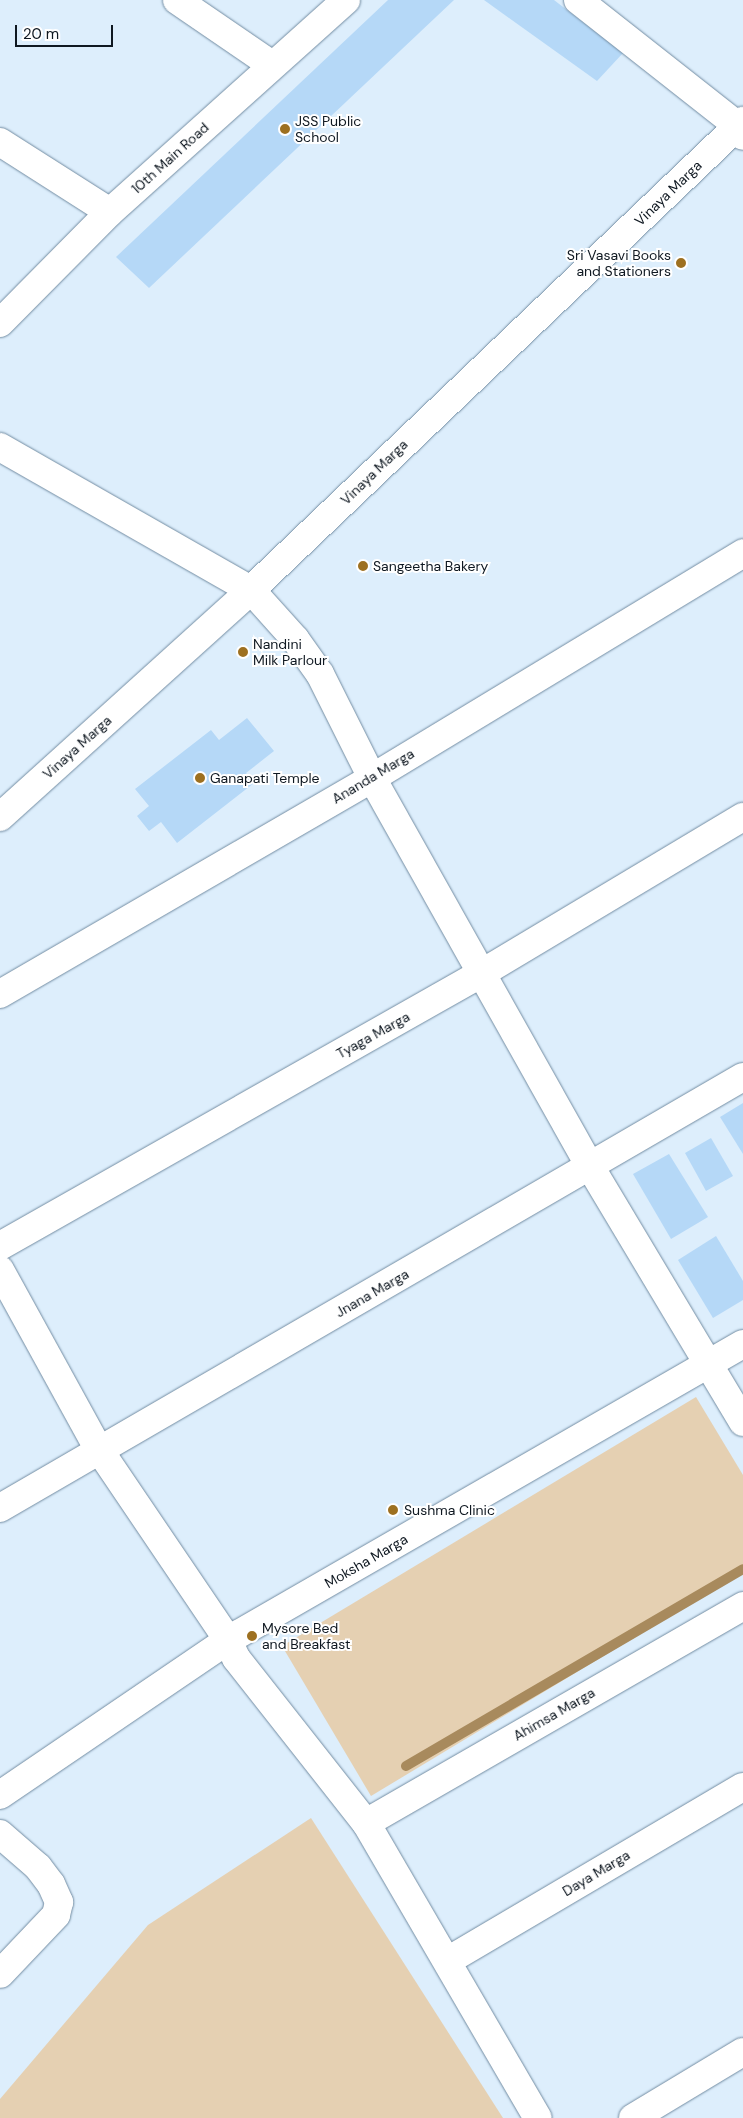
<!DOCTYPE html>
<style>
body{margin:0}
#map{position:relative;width:743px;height:2118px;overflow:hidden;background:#ddeefc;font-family:"DM Sans",sans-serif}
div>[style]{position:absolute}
.green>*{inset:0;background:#e5d0b2}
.stream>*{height:10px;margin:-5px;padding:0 5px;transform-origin:5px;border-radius:5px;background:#a88a5d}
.building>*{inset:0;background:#b5d8f7}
.roads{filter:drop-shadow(0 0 1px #728ca2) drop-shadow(0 0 1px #728ca2)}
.minor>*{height:28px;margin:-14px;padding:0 14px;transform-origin:14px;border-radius:14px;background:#fff}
.tertiary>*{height:28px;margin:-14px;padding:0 14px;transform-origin:14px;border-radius:14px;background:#fff}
.dots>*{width:14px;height:14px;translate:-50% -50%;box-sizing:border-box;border:2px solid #fff;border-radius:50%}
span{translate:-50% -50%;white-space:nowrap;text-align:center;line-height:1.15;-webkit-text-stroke:4px #fff;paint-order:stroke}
.poi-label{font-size:14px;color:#0f1821}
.left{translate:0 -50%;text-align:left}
.right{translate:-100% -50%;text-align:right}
.street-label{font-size:14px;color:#0f1821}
.scale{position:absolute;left:15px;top:25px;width:98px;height:22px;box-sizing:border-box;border:2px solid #0f1821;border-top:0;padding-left:6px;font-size:15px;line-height:18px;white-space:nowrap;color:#0f1821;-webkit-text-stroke:4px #fff;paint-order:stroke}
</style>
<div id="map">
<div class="green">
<div style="clip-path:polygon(696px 1397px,743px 1475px,743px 1572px,371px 1796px,282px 1646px)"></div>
<div style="clip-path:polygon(311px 1818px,503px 2118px,0 2118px,0 2099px,148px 1925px)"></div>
</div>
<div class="stream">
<div style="left:406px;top:1766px;width:390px;rotate:-30.3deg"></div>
</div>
<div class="building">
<div style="clip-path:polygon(388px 0,454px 0,149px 288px,116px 257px)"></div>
<div style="clip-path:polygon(484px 0,554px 0,623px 53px,597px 81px)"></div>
<div style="clip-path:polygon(247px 718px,274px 751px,246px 773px,254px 783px,177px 843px,161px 822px,149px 831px,137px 816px,149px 806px,135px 789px,211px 730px,219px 740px)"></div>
<div style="clip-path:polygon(743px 1103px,743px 1154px,720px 1117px)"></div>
<div style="clip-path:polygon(711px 1138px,733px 1176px,706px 1191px,685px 1153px)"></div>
<div style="clip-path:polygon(669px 1154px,708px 1217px,671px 1239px,633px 1174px)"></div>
<div style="clip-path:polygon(716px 1236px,743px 1281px,743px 1300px,713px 1318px,678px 1260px)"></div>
</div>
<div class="roads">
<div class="minor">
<div style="left:177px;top:0;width:115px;rotate:34.4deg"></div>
<div style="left:578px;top:0;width:204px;rotate:38.2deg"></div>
<div style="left:738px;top:126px;width:11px;rotate:63deg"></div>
<div style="left:0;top:142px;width:130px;rotate:32.5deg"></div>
<div style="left:0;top:323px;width:156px;rotate:-45.3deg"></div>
<div style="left:110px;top:212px;width:317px;rotate:-41.9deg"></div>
<div style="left:0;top:447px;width:289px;rotate:29.7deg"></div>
<div style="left:251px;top:590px;width:66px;rotate:48.1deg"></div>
<div style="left:295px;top:639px;width:43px;rotate:54.5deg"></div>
<div style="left:320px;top:674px;width:116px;rotate:63.4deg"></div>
<div style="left:372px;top:778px;width:447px;rotate:60.7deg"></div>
<div style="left:591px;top:1168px;width:296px;rotate:59.1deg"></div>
<div style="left:0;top:994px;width:430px;rotate:-30.1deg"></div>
<div style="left:372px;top:778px;width:434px;rotate:-31.2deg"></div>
<div style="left:0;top:1246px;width:554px;rotate:-29.53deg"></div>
<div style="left:482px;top:973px;width:304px;rotate:-30.9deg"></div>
<div style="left:0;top:1270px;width:203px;rotate:61.2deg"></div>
<div style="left:98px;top:1448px;width:232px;rotate:55.9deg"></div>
<div style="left:228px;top:1640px;width:20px;rotate:66deg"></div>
<div style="left:236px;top:1658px;width:210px;rotate:51.8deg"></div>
<div style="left:366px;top:1823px;width:341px;rotate:59.8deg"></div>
<div style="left:0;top:1508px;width:859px;rotate:-30.12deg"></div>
<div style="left:0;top:1795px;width:276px;rotate:-34.2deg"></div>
<div style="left:228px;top:1640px;width:594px;rotate:-29.89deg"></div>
<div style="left:366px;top:1823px;width:435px;rotate:-29.9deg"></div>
<div style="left:0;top:1834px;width:50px;rotate:41deg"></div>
<div style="left:38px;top:1867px;width:21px;rotate:53deg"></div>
<div style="left:51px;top:1884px;width:20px;rotate:66deg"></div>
<div style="left:59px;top:1902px;width:13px;rotate:103deg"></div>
<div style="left:56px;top:1915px;width:81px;rotate:133.5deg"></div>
<div style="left:449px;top:1960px;width:341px;rotate:-30.5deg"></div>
<div style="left:633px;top:2118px;width:128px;rotate:-31deg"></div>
</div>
<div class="tertiary">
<div style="left:0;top:817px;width:338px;rotate:-42.1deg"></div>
<div style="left:251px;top:590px;width:680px;rotate:-43.63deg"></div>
</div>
</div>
<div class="dots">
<div style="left:285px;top:129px;background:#9d7020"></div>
<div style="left:681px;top:263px;background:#9d7020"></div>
<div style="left:363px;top:566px;background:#9d7020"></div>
<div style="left:243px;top:652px;background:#9d7020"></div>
<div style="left:200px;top:778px;background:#9d7020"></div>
<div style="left:393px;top:1510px;background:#9d7020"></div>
<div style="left:252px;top:1636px;background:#9d7020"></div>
</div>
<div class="poi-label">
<span class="left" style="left:295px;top:129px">JSS Public<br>School</span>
<span class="right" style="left:671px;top:263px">Sri Vasavi Books<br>and Stationers</span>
<span class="left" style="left:373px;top:566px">Sangeetha Bakery</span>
<span class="left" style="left:253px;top:652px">Nandini<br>Milk Parlour</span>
<span class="left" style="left:210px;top:778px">Ganapati Temple</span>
<span class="left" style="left:404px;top:1510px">Sushma Clinic</span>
<span class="left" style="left:262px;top:1636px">Mysore Bed<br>and Breakfast</span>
</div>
<div class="street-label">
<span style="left:170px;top:158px;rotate:-42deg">10th Main Road</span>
<span style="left:668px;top:193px;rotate:-44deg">Vinaya Marga</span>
<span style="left:374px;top:472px;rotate:-44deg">Vinaya Marga</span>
<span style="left:77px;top:747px;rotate:-42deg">Vinaya Marga</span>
<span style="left:373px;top:776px;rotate:-31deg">Ananda Marga</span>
<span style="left:373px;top:1035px;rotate:-29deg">Tyaga Marga</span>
<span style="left:372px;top:1293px;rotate:-30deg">Jnana Marga</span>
<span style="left:366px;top:1561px;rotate:-30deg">Moksha Marga</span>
<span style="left:554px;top:1714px;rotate:-30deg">Ahimsa Marga</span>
<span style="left:596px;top:1873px;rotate:-31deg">Daya Marga</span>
</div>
<div class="scale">20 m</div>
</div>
